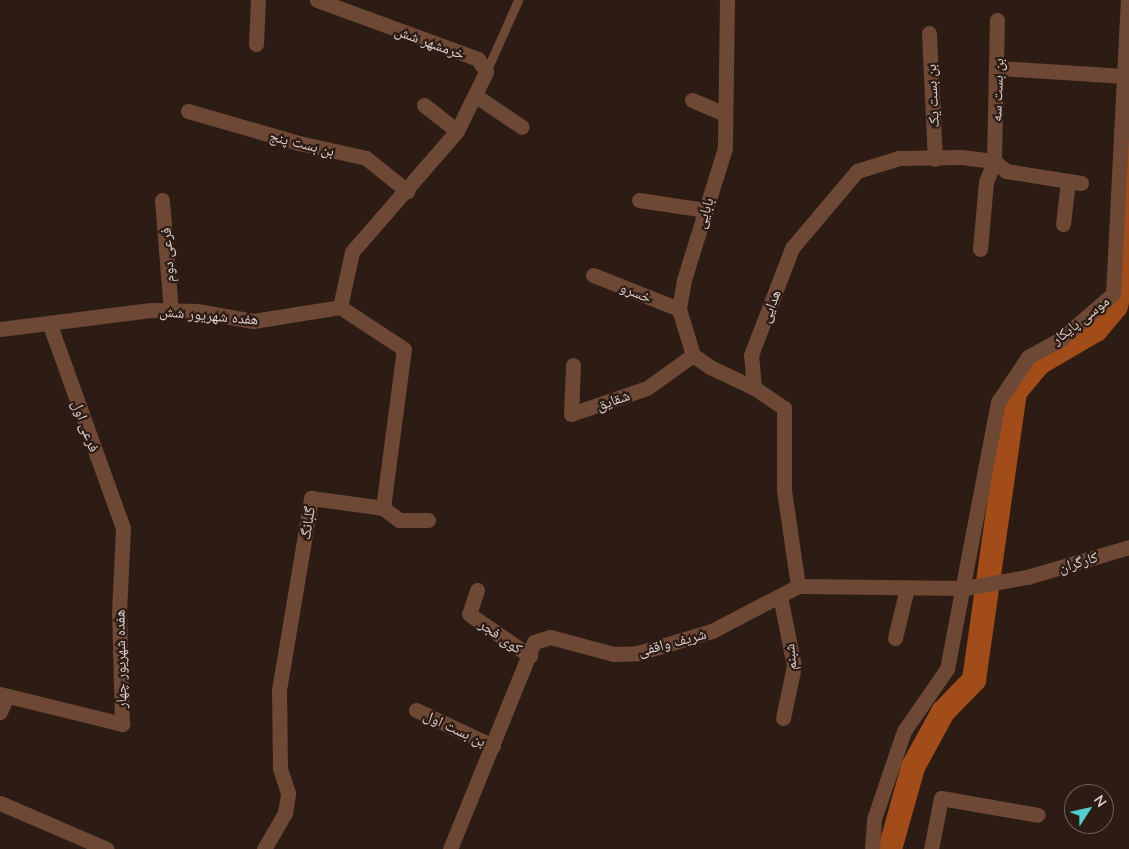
<!DOCTYPE html>
<meta charset="utf-8">
<style>
body{margin:0}
#map{position:relative;width:1129px;height:849px;overflow:hidden;background:#2d1c14;font-family:Mulish,"Noto Naskh Arabic",sans-serif}
div>[style]{position:absolute}
.canal>*{height:24px;margin:-12px;padding:0 12px;transform-origin:12px;border-radius:12px;background:#a24d19}
.lane>*{height:9px;margin:-4.5px;padding:0 4.5px;transform-origin:4.5px;border-radius:4.5px;background:#6c4835}
.street>*{height:15px;margin:-7.5px;padding:0 7.5px;transform-origin:7.5px;border-radius:7.5px;background:#6c4835}
span{translate:-50% -50%;white-space:nowrap;text-align:center;line-height:1.15;-webkit-text-stroke:4.5px #2d1c14;paint-order:stroke}
.street-label{font-size:15px;color:#dbcfc9}
.north{position:absolute;left:1064px;top:784px;width:50px;height:50px;box-sizing:border-box;background:#2d1c14;border:1px solid #73645c;border-radius:50%;rotate:55deg;font-size:14px;font-weight:700;line-height:20px;text-align:center;color:#dbcfc9}
.north::after{content:'';display:block;margin:auto;width:18px;height:22px;background:#52cdd0;clip-path:polygon(50% 0,100% 100%,50% 72%,0 100%)}
</style>
<div id="map">
<div class="canal">
<div style="left:890px;top:849px;width:85px;rotate:-74.3deg"></div>
<div style="left:913px;top:767px;width:63px;rotate:-61.4deg"></div>
<div style="left:943px;top:712px;width:45px;rotate:-45.9deg"></div>
<div style="left:974px;top:680px;width:291px;rotate:-81.9deg"></div>
<div style="left:1015px;top:392px;width:38px;rotate:-50deg"></div>
<div style="left:1039px;top:363px;width:66px;rotate:-30.1deg"></div>
<div style="left:1096px;top:330px;width:31px;rotate:-50deg"></div>
<div style="left:1116px;top:306px;width:45px;rotate:-77.2deg"></div>
<div style="left:1126px;top:262px;width:129px;rotate:-88.7deg"></div>
</div>
<div class="lane">
<div style="left:486px;top:72px;width:79px;rotate:-66deg"></div>
</div>
<div class="street">
<div style="left:317px;top:0;width:171px;rotate:20.1deg"></div>
<div style="left:478px;top:59px;width:15px;rotate:58deg"></div>
<div style="left:486px;top:72px;width:66px;rotate:116.2deg"></div>
<div style="left:457px;top:131px;width:160px;rotate:131deg"></div>
<div style="left:352px;top:252px;width:56px;rotate:102.3deg"></div>
<div style="left:727px;top:0;width:148px;rotate:90.8deg"></div>
<div style="left:725px;top:148px;width:138px;rotate:107.3deg"></div>
<div style="left:684px;top:280px;width:29px;rotate:100deg"></div>
<div style="left:679px;top:309px;width:48px;rotate:73.1deg"></div>
<div style="left:693px;top:355px;width:21px;rotate:35deg"></div>
<div style="left:710px;top:367px;width:49px;rotate:25.5deg"></div>
<div style="left:929px;top:33px;width:126px;rotate:87.3deg"></div>
<div style="left:256px;top:44px;width:44px;rotate:-87.4deg"></div>
<div style="left:998px;top:68px;width:126px;rotate:3.6deg"></div>
<div style="left:476px;top:96px;width:55px;rotate:34deg"></div>
<div style="left:692px;top:100px;width:36px;rotate:23deg"></div>
<div style="left:424px;top:105px;width:42px;rotate:38.2deg"></div>
<div style="left:188px;top:111px;width:116px;rotate:16.1deg"></div>
<div style="left:299px;top:143px;width:69px;rotate:12.6deg"></div>
<div style="left:366px;top:158px;width:53px;rotate:38.8deg"></div>
<div style="left:994px;top:161px;width:16px;rotate:40deg"></div>
<div style="left:1006px;top:171px;width:76px;rotate:9.1deg"></div>
<div style="left:162px;top:200px;width:111px;rotate:85.4deg"></div>
<div style="left:639px;top:200px;width:68px;rotate:8.5deg"></div>
<div style="left:1063px;top:224px;width:43px;rotate:-83.4deg"></div>
<div style="left:980px;top:249px;width:67px;rotate:-84.9deg"></div>
<div style="left:986px;top:182px;width:22px;rotate:-69deg"></div>
<div style="left:994px;top:161px;width:141px;rotate:-88.8deg"></div>
<div style="left:593px;top:275px;width:92px;rotate:21.6deg"></div>
<div style="left:0;top:329px;width:152px;rotate:-7.2deg"></div>
<div style="left:151px;top:310px;width:46px;rotate:1.2deg"></div>
<div style="left:197px;top:311px;width:57px;rotate:10.1deg"></div>
<div style="left:253px;top:321px;width:88px;rotate:-9.1deg"></div>
<div style="left:573px;top:365px;width:49px;rotate:92.3deg"></div>
<div style="left:571px;top:414px;width:80px;rotate:-18.9deg"></div>
<div style="left:647px;top:388px;width:57px;rotate:-35.7deg"></div>
<div style="left:383px;top:508px;width:20px;rotate:37deg"></div>
<div style="left:399px;top:520px;width:29px"></div>
<div style="left:798px;top:586px;width:97px;rotate:-98.3deg"></div>
<div style="left:784px;top:490px;width:82px;rotate:-90deg"></div>
<div style="left:784px;top:408px;width:36px;rotate:-146deg"></div>
<div style="left:754px;top:388px;width:33px;rotate:-95deg"></div>
<div style="left:751px;top:355px;width:115px;rotate:-69deg"></div>
<div style="left:792px;top:248px;width:101px;rotate:-49.8deg"></div>
<div style="left:857px;top:171px;width:44px;rotate:-17.2deg"></div>
<div style="left:899px;top:158px;width:62px;rotate:-0.9deg"></div>
<div style="left:961px;top:157px;width:33px;rotate:7deg"></div>
<div style="left:477px;top:590px;width:25px;rotate:108deg"></div>
<div style="left:469px;top:614px;width:74px;rotate:34.5deg"></div>
<div style="left:780px;top:596px;width:71px;rotate:78.7deg"></div>
<div style="left:794px;top:666px;width:53px;rotate:101.9deg"></div>
<div style="left:895px;top:638px;width:51px;rotate:-76.5deg"></div>
<div style="left:0;top:694px;width:126px;rotate:13.8deg"></div>
<div style="left:122px;top:724px;width:111px;rotate:-91.5deg"></div>
<div style="left:119px;top:613px;width:85px;rotate:-87.3deg"></div>
<div style="left:123px;top:528px;width:218px;rotate:-109.8deg"></div>
<div style="left:416px;top:710px;width:85px;rotate:25.1deg"></div>
<div style="left:0;top:712px;width:15px;rotate:-67deg"></div>
<div style="left:0;top:803px;width:116px;rotate:23.3deg"></div>
<div style="left:264px;top:849px;width:42px;rotate:-59.7deg"></div>
<div style="left:285px;top:813px;width:20px;rotate:-81deg"></div>
<div style="left:288px;top:793px;width:26px;rotate:-108deg"></div>
<div style="left:280px;top:768px;width:78px;rotate:-90.7deg"></div>
<div style="left:279px;top:690px;width:195px;rotate:-80.5deg"></div>
<div style="left:311px;top:498px;width:73px;rotate:7.9deg"></div>
<div style="left:383px;top:508px;width:160px;rotate:-82.5deg"></div>
<div style="left:404px;top:349px;width:77px;rotate:-146.7deg"></div>
<div style="left:450px;top:849px;width:223px;rotate:-67.9deg"></div>
<div style="left:534px;top:642px;width:17px;rotate:-17deg"></div>
<div style="left:550px;top:637px;width:66px;rotate:14.9deg"></div>
<div style="left:614px;top:654px;width:24px;rotate:-2deg"></div>
<div style="left:638px;top:653px;width:77px;rotate:-16.6deg"></div>
<div style="left:712px;top:631px;width:97px;rotate:-27.6deg"></div>
<div style="left:798px;top:586px;width:167px;rotate:0.7deg"></div>
<div style="left:965px;top:588px;width:63px;rotate:-10.1deg"></div>
<div style="left:1027px;top:577px;width:106px;rotate:-16.4deg"></div>
<div style="left:872px;top:849px;width:30px;rotate:-86deg"></div>
<div style="left:874px;top:819px;width:93px;rotate:-71.2deg"></div>
<div style="left:904px;top:731px;width:75px;rotate:-55.3deg"></div>
<div style="left:947px;top:669px;width:272px;rotate:-79.2deg"></div>
<div style="left:998px;top:402px;width:54px;rotate:-56.3deg"></div>
<div style="left:1028px;top:357px;width:39px;rotate:-29deg"></div>
<div style="left:1062px;top:338px;width:67px;rotate:-40.8deg"></div>
<div style="left:1113px;top:294px;width:294px;rotate:-87.1deg"></div>
<div style="left:931px;top:849px;width:52px;rotate:-78.9deg"></div>
<div style="left:941px;top:798px;width:98px;rotate:9.9deg"></div>
</div>
<div class="street-label">
<span style="left:430px;top:42px;rotate:20deg">خرمشهر شش</span>
<span style="left:997px;top:90px;rotate:-88deg">بن بست سه</span>
<span style="left:932px;top:96px;rotate:-93deg">بن بست یک</span>
<span style="left:302px;top:143px;rotate:14deg">بن بست پنج</span>
<span style="left:704px;top:213px;rotate:-73deg">بابایی</span>
<span style="left:167px;top:255px;rotate:-94deg">فرعی دوم</span>
<span style="left:636px;top:292px;rotate:22deg">خسرو</span>
<span style="left:770px;top:306px;rotate:-69deg">هدایی</span>
<span style="left:209px;top:315px;rotate:5deg">هفده شهریور شش</span>
<span style="left:1080px;top:320px;rotate:-38deg">موسی پایکار</span>
<span style="left:613px;top:400px;rotate:-19deg">شقایق</span>
<span style="left:86px;top:426px;rotate:70deg">فرعی اول</span>
<span style="left:307px;top:523px;rotate:-81deg">گلبانگ</span>
<span style="left:1078px;top:562px;rotate:-17deg">کارگران</span>
<span style="left:501px;top:636px;rotate:35deg">کوی فجر</span>
<span style="left:672px;top:642px;rotate:-15deg">شریف واقفی</span>
<span style="left:790px;top:657px;rotate:-95deg">شبنم</span>
<span style="left:120px;top:659px;rotate:-91deg">هفده شهریور چهار</span>
<span style="left:455px;top:728px;rotate:25deg">بن بست اول</span>
</div>
<div class="north">N</div>
</div>
